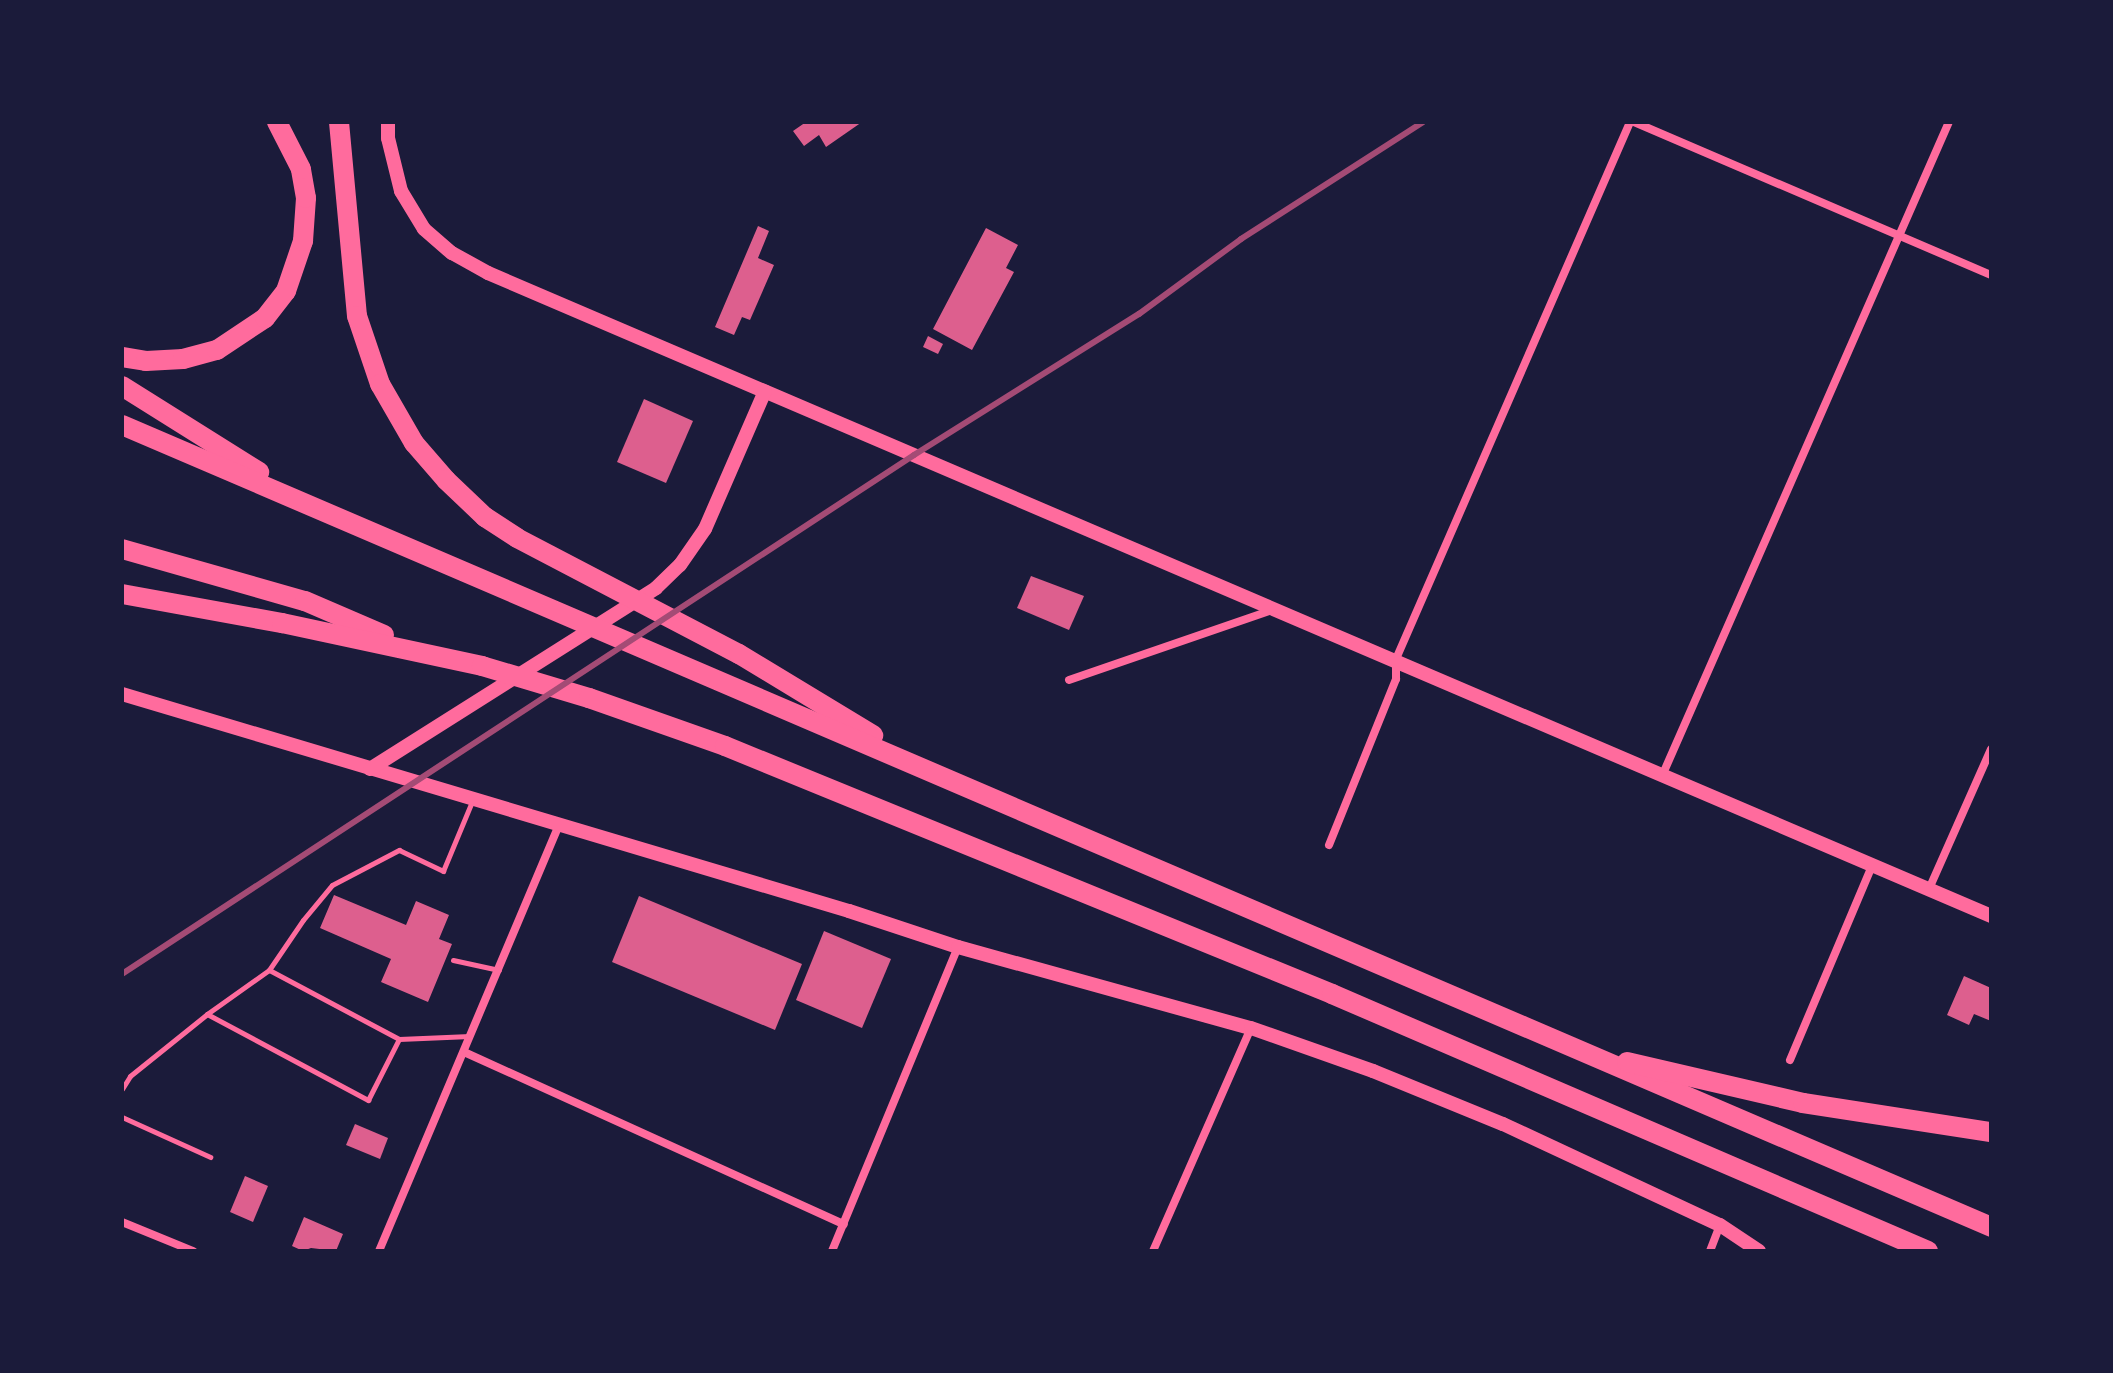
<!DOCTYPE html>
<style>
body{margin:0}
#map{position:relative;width:2113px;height:1373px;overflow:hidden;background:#1b1b3a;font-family:Raleway,sans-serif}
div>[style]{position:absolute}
.building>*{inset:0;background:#dd5f8e}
.service>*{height:5px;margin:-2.5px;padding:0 2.5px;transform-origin:2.5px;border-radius:2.5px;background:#ff6b9d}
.minor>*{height:8px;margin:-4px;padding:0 4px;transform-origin:4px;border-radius:4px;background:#ff6b9d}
.tertiary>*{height:14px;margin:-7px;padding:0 7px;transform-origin:7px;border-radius:7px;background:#ff6b9d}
.motorway>*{height:20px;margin:-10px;padding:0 10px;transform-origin:10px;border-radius:10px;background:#ff6b9d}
.rail>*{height:6px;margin:-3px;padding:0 3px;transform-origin:3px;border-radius:3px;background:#a44b75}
span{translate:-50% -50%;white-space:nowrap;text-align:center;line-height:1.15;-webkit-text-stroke:7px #1b1b3a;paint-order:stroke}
.frame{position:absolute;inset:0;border:124px solid #1b1b3a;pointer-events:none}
</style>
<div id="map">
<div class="building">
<div style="clip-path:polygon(806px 122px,862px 122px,826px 147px,819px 135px,804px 146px,793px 131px)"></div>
<div style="clip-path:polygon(758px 226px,769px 231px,758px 258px,774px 265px,750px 320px,742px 317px,734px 335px,715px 327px)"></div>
<div style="clip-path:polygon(986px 228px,1018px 245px,1006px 268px,1014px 272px,972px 350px,933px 329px)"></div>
<div style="clip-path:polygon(928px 336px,943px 344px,938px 354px,923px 347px)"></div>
<div style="clip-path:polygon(644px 399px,693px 421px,666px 483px,617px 462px)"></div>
<div style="clip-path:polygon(1031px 576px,1084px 596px,1069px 630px,1017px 608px)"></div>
<div style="clip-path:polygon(334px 895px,406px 925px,416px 901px,449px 915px,439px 939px,452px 944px,428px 1002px,381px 982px,391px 959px,320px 928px)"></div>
<div style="clip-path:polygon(639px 896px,802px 964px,775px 1030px,612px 962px)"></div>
<div style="clip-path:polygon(824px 931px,891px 959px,862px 1028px,796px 1000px)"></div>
<div style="clip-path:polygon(1964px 976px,1991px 988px,1991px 1021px,1974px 1014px,1969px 1025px,1947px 1015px)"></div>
<div style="clip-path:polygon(355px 1124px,388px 1138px,380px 1159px,346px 1145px)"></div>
<div style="clip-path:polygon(245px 1176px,268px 1186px,253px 1222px,230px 1212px)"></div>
<div style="clip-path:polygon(304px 1217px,343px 1234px,336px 1251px,311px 1248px,303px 1251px,292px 1246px)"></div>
</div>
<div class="service">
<div style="left:453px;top:960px;width:47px;rotate:12.3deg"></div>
<div style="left:207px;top:1014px;width:183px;rotate:28.1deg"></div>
<div style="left:368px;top:1100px;width:68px;rotate:-63.1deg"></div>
<div style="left:399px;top:1039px;width:147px;rotate:-152deg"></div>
<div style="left:399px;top:1039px;width:71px;rotate:-2.4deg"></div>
<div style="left:122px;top:1089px;width:15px;rotate:-58deg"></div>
<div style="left:130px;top:1076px;width:99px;rotate:-38.8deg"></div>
<div style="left:207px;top:1014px;width:76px;rotate:-35.4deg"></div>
<div style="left:269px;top:970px;width:60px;rotate:-55.8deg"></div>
<div style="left:303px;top:920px;width:45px;rotate:-50.4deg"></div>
<div style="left:332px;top:885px;width:76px;rotate:-27.6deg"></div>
<div style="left:399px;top:850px;width:49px;rotate:25.5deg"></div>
<div style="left:443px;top:871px;width:78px;rotate:-67.4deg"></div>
<div style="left:122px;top:1117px;width:97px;rotate:24.4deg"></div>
</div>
<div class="minor">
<div style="left:1634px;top:122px;width:388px;rotate:23.2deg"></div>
<div style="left:1069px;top:680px;width:215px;rotate:-19deg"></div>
<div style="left:1662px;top:776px;width:714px;rotate:-66.31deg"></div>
<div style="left:1329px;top:845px;width:179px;rotate:-68deg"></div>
<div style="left:1396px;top:679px;width:20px;rotate:-90deg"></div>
<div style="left:1396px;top:659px;width:586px;rotate:-66.45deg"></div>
<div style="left:1929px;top:889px;width:153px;rotate:-66.1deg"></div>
<div style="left:464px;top:1052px;width:417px;rotate:24.4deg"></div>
<div style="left:1790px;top:1060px;width:211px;rotate:-67.1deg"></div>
<div style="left:122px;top:1222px;width:77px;rotate:22.2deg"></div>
<div style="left:379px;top:1251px;width:462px;rotate:-67.1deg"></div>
<div style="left:832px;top:1251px;width:329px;rotate:-67.5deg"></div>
<div style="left:1153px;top:1251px;width:244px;rotate:-66.3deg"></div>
<div style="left:1710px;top:1251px;width:28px;rotate:-69deg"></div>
</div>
<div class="tertiary">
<div style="left:388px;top:122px;width:16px;rotate:90deg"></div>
<div style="left:388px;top:138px;width:55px;rotate:76.2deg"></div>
<div style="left:401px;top:191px;width:44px;rotate:58.8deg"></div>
<div style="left:424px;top:229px;width:37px;rotate:41deg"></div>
<div style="left:452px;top:253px;width:41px;rotate:29.1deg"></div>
<div style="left:488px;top:273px;width:1635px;rotate:23.16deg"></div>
<div style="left:122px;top:694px;width:759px;rotate:16.62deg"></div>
<div style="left:849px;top:911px;width:115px;rotate:18.3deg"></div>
<div style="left:958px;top:947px;width:304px;rotate:15.5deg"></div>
<div style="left:1251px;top:1028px;width:129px;rotate:19.4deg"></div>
<div style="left:1373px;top:1071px;width:140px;rotate:22.2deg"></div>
<div style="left:1503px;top:1124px;width:239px;rotate:25deg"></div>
<div style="left:1720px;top:1225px;width:47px;rotate:33.7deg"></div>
<div style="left:370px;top:769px;width:338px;rotate:-32.3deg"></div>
<div style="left:656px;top:588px;width:33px;rotate:-44deg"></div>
<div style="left:680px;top:565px;width:44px;rotate:-55.2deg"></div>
<div style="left:705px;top:529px;width:150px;rotate:-66.5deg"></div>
</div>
<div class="motorway">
<div style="left:339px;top:122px;width:195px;rotate:84.7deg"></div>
<div style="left:357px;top:316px;width:72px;rotate:71.3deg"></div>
<div style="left:380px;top:384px;width:68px;rotate:60deg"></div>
<div style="left:414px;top:443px;width:49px;rotate:49.1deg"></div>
<div style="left:446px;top:480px;width:54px;rotate:43.5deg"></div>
<div style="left:485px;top:517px;width:38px;rotate:33deg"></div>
<div style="left:517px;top:538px;width:250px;rotate:27.6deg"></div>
<div style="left:739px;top:654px;width:157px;rotate:31.2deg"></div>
<div style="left:122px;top:357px;width:24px;rotate:9deg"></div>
<div style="left:146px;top:361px;width:37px;rotate:-3deg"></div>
<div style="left:183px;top:359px;width:35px;rotate:-15deg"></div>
<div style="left:217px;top:350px;width:58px;rotate:-33.7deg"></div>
<div style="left:265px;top:318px;width:34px;rotate:-52deg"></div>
<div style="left:286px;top:291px;width:53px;rotate:-71.2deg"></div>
<div style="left:303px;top:241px;width:43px;rotate:-86deg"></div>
<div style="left:306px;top:198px;width:29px;rotate:-100deg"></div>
<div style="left:301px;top:169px;width:53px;rotate:-117.1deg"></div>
<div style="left:122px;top:386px;width:162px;rotate:32.1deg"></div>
<div style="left:122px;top:425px;width:2034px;rotate:23.22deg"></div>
<div style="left:122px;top:549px;width:190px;rotate:15.9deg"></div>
<div style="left:305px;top:601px;width:86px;rotate:23.3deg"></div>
<div style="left:122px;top:594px;width:163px;rotate:10.3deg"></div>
<div style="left:282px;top:623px;width:205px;rotate:12.1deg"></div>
<div style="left:482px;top:666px;width:112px;rotate:16.7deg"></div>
<div style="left:589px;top:698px;width:144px;rotate:19.4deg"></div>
<div style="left:725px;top:746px;width:656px;rotate:22.22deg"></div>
<div style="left:1332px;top:994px;width:649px;rotate:23.33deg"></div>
<div style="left:1627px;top:1062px;width:181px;rotate:13.1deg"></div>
<div style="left:1803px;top:1103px;width:190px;rotate:8.8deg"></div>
</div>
<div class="rail">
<div style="left:122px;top:974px;width:947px;rotate:-33.24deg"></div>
<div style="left:914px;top:455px;width:266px;rotate:-32.1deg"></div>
<div style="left:1139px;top:314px;width:127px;rotate:-36.3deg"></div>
<div style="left:1241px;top:239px;width:216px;rotate:-32.7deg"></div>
</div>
<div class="frame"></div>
</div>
